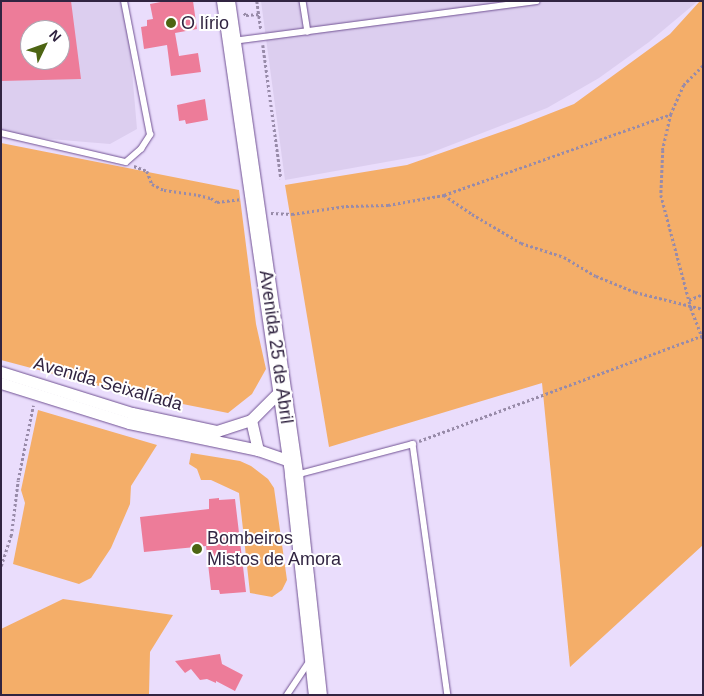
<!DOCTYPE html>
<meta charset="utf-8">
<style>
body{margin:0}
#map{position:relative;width:704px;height:696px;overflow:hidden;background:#eaddfc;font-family:Arial,sans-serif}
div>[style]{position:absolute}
.built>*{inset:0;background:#dcceef}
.green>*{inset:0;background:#f4ae69}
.building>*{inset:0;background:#ed7c99}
.path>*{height:2.5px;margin-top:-1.25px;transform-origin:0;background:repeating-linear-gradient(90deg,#988ba9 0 2.5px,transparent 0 5px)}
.roads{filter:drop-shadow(0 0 1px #705193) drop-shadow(0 0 1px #705193)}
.service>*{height:5.5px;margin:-2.75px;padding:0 2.75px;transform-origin:2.75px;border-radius:2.75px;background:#fff}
.minor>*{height:11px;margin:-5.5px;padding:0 5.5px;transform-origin:5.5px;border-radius:5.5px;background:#fff}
.primary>*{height:18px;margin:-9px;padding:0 9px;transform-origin:9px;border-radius:9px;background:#fff}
.dots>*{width:14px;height:14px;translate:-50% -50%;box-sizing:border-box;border:2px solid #fff;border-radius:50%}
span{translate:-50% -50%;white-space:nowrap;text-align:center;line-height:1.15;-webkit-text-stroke:4px #fff;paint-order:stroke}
.poi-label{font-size:18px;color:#312441}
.left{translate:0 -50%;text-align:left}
.street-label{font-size:18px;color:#312441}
.frame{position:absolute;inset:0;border:2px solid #312441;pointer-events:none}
.north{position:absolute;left:20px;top:20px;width:50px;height:50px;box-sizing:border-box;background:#fff;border:1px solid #ada7b3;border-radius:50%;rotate:48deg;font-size:14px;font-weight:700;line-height:20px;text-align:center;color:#312441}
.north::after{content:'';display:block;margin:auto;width:18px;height:22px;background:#4d6513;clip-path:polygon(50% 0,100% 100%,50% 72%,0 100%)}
</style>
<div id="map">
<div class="built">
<div style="clip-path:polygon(evenodd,1px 1px,126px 1px,137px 129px,110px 144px,1px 135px,1px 1px,30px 30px,60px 30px,60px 60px,30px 60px,30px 30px)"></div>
<div style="clip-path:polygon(261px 1px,698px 1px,649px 42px,599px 78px,547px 108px,425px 155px,285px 180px)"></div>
</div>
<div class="green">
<div style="clip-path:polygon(700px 1px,703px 1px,703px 545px,570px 667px,542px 383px,329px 447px,285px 185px,407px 165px,518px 126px,574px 104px,670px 34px)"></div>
<div style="clip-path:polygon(1px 143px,239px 190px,256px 324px,266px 369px,252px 394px,228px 413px,122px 392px,1px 360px)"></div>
<div style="clip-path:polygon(38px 410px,157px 445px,131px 486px,130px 504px,111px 548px,91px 578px,79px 584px,13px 564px,25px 503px,21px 490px)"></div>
<div style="clip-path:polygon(191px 453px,240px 461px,251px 466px,268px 479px,274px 488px,287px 580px,282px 590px,272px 597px,250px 593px,239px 493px,211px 480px,201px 480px,197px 469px,189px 464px)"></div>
<div style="clip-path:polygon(63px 599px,173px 615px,150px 652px,149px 694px,1px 695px,1px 629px)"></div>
</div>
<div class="building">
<div style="clip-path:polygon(evenodd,1px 1px,71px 1px,81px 79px,1px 81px,1px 1px,30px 30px,60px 30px,60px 60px,30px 60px,30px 30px)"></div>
<div style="clip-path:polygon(166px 1px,193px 1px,197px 29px,175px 33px,179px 56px,198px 53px,201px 72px,171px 76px,167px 45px,144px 49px,141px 27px,147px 26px,147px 20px,153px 19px,150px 4px)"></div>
<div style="clip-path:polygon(205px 99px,208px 120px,186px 124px,185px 120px,179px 121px,177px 105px)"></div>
<div style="clip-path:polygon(219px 498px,219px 500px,235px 499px,246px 592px,220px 594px,219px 590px,211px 590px,206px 546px,144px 552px,140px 517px,209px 509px,209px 499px)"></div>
<div style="clip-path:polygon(220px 654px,222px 664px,243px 675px,235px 691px,216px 681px,216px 683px,207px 679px,200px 680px,191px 669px,185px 673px,175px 661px)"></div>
</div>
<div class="path">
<div style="left:257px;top:1px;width:28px;rotate:82deg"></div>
<div style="left:244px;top:13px;width:3px;rotate:45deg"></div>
<div style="left:246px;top:15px;width:13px;rotate:-4deg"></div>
<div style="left:263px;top:45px;width:135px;rotate:82.3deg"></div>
<div style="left:703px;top:66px;width:27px;rotate:135deg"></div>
<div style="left:684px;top:85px;width:32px;rotate:114deg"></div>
<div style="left:671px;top:114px;width:37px;rotate:103deg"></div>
<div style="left:663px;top:150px;width:45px;rotate:92.5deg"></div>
<div style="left:661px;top:195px;width:117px;rotate:75.1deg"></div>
<div style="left:691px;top:308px;width:33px;rotate:69deg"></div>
<div style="left:134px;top:166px;width:14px;rotate:21deg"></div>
<div style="left:147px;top:171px;width:14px;rotate:69deg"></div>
<div style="left:152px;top:184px;width:13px;rotate:27deg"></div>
<div style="left:164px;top:190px;width:34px;rotate:8deg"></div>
<div style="left:198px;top:195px;width:13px;rotate:13deg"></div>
<div style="left:211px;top:198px;width:7px;rotate:34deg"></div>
<div style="left:217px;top:202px;width:23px;rotate:-7deg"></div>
<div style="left:444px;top:195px;width:241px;rotate:-19.6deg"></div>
<div style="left:271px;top:213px;width:21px;rotate:3deg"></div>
<div style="left:292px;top:214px;width:55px;rotate:-8.4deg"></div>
<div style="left:346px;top:206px;width:42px;rotate:-1.4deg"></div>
<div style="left:388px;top:205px;width:57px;rotate:-10.1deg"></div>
<div style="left:444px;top:195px;width:34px;rotate:34deg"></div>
<div style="left:472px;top:214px;width:57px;rotate:30.6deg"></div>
<div style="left:521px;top:243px;width:45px;rotate:18deg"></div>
<div style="left:564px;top:257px;width:37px;rotate:31deg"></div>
<div style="left:596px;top:276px;width:42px;rotate:22.3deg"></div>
<div style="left:635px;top:292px;width:70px;rotate:14deg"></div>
<div style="left:689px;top:300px;width:15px;rotate:-23deg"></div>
<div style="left:419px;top:441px;width:302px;rotate:-20.4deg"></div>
<div style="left:1px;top:566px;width:32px;rotate:-72deg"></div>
<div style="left:11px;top:536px;width:56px;rotate:-82.9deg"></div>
<div style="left:18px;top:480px;width:76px;rotate:-78.5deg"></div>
</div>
<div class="roads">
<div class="service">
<div style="left:303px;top:1px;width:31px;rotate:81deg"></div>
<div style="left:233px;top:41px;width:306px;rotate:-7.5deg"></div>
<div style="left:1px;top:133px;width:128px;rotate:13.1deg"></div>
<div style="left:126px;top:162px;width:20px;rotate:-41deg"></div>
<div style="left:141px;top:149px;width:17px;rotate:-57deg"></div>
<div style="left:150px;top:135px;width:136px;rotate:-101deg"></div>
<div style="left:296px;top:475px;width:121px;rotate:-14.8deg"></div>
<div style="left:413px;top:444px;width:253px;rotate:82.1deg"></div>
<div style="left:287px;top:695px;width:43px;rotate:-56.3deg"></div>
</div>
<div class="minor">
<div style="left:1px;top:372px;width:137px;rotate:17.4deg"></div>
<div style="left:132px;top:413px;width:87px;rotate:12deg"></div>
<div style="left:217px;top:431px;width:36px;rotate:-18deg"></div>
<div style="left:251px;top:420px;width:44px;rotate:-45deg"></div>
<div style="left:1px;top:383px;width:134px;rotate:17.4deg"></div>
<div style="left:129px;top:423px;width:132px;rotate:11.8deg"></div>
<div style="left:258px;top:450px;width:36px;rotate:19deg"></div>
<div style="left:251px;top:420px;width:31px;rotate:77deg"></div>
</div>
<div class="primary">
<div style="left:226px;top:1px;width:479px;rotate:81.8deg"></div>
<div style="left:294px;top:475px;width:221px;rotate:83.8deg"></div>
</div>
</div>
<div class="dots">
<div style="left:171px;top:23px;background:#4d6513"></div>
<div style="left:197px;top:549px;background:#4d6513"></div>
</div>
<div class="poi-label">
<span class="left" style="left:181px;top:23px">O lírio</span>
<span class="left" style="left:207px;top:549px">Bombeiros<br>Mistos de Amora</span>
</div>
<div class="street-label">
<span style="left:276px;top:347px;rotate:82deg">Avenida 25 de Abril</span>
<span style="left:108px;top:384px;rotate:16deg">Avenida Seixalíada</span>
</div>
<div class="frame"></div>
<div class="north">N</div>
</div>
